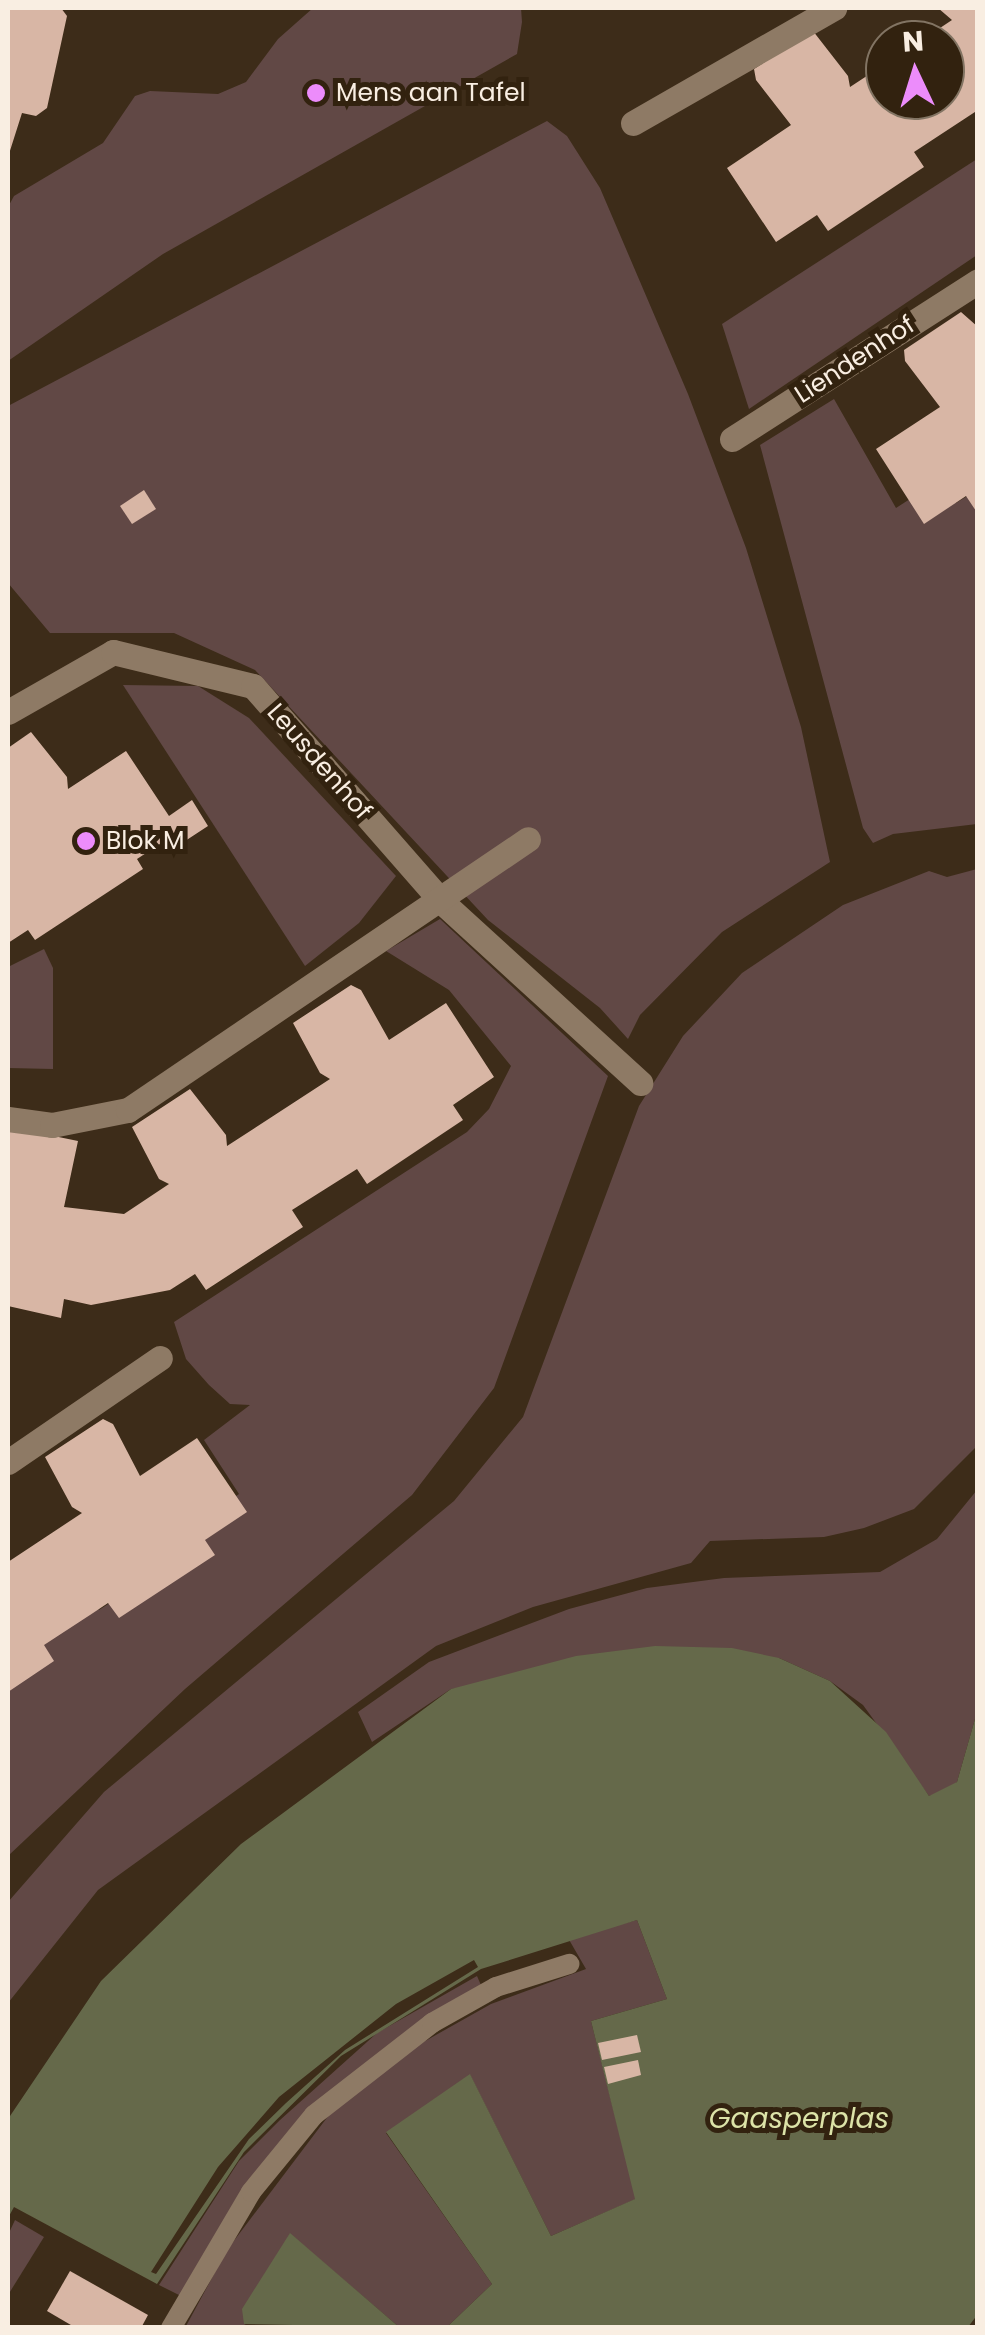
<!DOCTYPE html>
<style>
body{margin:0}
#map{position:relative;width:985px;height:2335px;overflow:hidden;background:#3d2c19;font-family:Poppins,sans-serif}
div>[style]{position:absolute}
.green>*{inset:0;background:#614845}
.water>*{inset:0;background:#65694a}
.pier>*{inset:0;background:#3d2c19}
.building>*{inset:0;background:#d8b6a5}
.lane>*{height:20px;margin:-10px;padding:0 10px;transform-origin:10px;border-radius:10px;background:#8e7a65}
.street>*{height:25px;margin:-12.5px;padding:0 12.5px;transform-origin:12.5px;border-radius:12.5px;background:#8e7a65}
.dots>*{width:28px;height:28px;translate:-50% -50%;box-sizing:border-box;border:5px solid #32220f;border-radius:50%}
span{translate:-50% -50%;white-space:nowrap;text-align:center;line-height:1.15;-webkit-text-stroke:10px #32220f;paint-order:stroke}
.poi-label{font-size:25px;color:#f9eee2}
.left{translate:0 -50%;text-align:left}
.street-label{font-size:25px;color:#f9eee2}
.water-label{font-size:28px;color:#dce3a8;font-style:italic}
.frame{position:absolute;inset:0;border:10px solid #f9eee2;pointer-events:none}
.north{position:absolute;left:865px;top:20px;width:100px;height:100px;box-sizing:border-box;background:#32220f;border:2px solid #827463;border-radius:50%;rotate:356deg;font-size:28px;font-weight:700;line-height:40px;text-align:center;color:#f9eee2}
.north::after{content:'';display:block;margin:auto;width:35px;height:45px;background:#ec8cfb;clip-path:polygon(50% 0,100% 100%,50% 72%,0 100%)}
</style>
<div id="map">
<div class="green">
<div style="clip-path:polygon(313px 8px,521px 8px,522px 22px,517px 54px,163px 254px,8px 361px,8px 207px,14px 196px,103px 143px,135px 96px,150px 91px,218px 94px,246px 82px,278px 39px)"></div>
<div style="clip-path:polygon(547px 121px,567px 136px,600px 188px,688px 394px,746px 548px,801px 727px,830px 862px,722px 932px,640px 1015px,628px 1039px,600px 1008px,488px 920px,255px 670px,174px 633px,50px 633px,8px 583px,8px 406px)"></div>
<div style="clip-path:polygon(977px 159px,977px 255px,749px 409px,722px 324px)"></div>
<div style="clip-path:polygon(834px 399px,896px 508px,941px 479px,956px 503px,977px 490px,977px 824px,893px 834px,873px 843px,863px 828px,760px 445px)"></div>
<div style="clip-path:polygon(123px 685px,198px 686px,249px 718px,396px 876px,359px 923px,305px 966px)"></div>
<div style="clip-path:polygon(977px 869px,977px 1446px,914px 1509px,864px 1528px,824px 1537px,710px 1541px,691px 1563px,533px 1607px,436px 1646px,98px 1890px,8px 2003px,8px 1902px,104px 1792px,454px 1501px,523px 1417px,639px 1106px,683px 1036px,742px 973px,843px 905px,929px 871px,947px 877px)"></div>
<div style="clip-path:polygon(440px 919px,608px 1076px,494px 1388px,412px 1495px,185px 1689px,8px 1856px,8px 1675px,43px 1651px,30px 1629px,86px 1592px,99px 1610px,198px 1545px,187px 1528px,239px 1494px,204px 1440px,250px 1405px,230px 1404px,209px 1385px,186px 1359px,174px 1322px,467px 1132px,489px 1109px,511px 1066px,449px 990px,386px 951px)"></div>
<div style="clip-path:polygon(44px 949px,53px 968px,53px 1069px,8px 1068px,8px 967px)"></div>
<div style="clip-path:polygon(977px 1490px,977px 1712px,957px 1782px,946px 1792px,929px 1796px,863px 1705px,830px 1681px,779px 1658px,451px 1689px,372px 1742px,358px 1712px,429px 1662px,569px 1609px,647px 1588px,724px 1578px,880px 1572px,937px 1539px)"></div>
<div style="clip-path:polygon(637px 1920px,667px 1999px,591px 2021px,636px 2199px,551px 2236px,470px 2075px,386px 2133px,492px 2284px,447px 2327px,399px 2327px,290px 2234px,244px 2324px,250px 2327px,185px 2328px,227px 2250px,329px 2115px,411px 2049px,491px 2004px,586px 1969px,568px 1938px)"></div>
<div style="clip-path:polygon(477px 1976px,484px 1992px,315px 2108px,183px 2297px,159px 2285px,239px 2161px,280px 2120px,377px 2033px)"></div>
<div style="clip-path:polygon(15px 2220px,44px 2237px,8px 2295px,8px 2235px)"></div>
</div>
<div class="water">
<div style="clip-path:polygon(655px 1646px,732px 1648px,779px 1658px,830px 1681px,886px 1732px,929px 1796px,957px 1782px,977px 1712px,978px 2314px,968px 2327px,447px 2327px,492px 2284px,386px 2132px,470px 2074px,551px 2236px,635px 2199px,591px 2021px,667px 1999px,637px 1920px,481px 1969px,341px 2056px,244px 2152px,157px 2284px,14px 2207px,8px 2218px,8px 2119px,101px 1981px,241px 1844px,451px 1689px,576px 1656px)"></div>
<div style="clip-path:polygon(290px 2233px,399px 2327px,244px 2324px,242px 2309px)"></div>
</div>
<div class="pier">
<div style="clip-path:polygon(474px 1960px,478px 1967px,345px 2050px,286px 2103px,249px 2139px,156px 2274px,151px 2272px,218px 2167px,279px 2097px,396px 2004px)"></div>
</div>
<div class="building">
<div style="clip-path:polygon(8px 8px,61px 8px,67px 16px,47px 108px,36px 116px,22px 113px,8px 157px)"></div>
<div style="clip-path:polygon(938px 8px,978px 8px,978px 110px,914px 152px,924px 167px,828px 231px,817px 215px,776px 242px,727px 168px,791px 125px,756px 80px,754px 69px,813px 31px,848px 76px,850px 87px,885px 64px,885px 100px,945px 100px,945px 40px,922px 40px,952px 20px)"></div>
<div style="clip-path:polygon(961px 312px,978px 327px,978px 514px,966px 496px,924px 524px,876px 449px,940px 407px,905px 361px,904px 350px)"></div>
<div style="clip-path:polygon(144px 490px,156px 509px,132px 524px,120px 506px)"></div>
<div style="clip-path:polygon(31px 732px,67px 777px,68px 789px,126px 751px,169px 816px,192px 800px,208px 826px,179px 845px,172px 836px,137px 859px,143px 869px,35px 940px,28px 930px,8px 943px,8px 748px)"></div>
<div style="clip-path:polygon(351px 985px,361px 990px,389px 1040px,446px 1003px,494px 1077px,453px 1105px,463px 1120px,367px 1184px,357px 1169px,292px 1210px,303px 1227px,206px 1290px,195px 1274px,170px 1290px,144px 1295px,91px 1305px,64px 1299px,61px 1318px,8px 1306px,10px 1127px,78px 1141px,64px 1207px,124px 1214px,169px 1184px,159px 1179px,132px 1127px,190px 1089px,226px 1135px,227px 1146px,330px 1079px,320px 1073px,293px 1023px)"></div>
<div style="clip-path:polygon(103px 1419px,113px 1424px,140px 1476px,197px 1438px,247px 1512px,205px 1540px,215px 1555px,119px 1618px,108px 1603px,90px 1615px,44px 1645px,54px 1661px,8px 1692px,8px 1562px,82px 1513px,72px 1507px,45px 1457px)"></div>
<div style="clip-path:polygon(637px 2035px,641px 2052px,602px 2060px,598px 2043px)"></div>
<div style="clip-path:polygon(638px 2060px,641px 2075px,608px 2084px,604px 2067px)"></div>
<div style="clip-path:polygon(70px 2271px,148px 2315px,141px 2328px,76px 2328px,47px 2311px)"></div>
</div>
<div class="lane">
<div style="left:171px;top:2328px;width:158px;rotate:-59.5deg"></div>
<div style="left:251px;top:2192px;width:99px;rotate:-50.7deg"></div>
<div style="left:314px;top:2115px;width:150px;rotate:-37.9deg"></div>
<div style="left:432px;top:2023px;width:73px;rotate:-29.4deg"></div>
<div style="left:496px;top:1987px;width:77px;rotate:-17.5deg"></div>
</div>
<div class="street">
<div style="left:633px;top:123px;width:232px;rotate:-29.8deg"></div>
<div style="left:732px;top:439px;width:292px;rotate:-32.7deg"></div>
<div style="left:8px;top:712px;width:121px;rotate:-29.7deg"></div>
<div style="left:113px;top:652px;width:144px;rotate:13.7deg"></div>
<div style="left:253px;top:686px;width:286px;rotate:48.8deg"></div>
<div style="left:441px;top:901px;width:270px;rotate:42.4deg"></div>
<div style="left:8px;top:1119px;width:44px;rotate:7.8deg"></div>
<div style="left:52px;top:1125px;width:77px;rotate:-11.2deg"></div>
<div style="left:128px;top:1110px;width:483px;rotate:-34.1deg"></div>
<div style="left:8px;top:1462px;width:184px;rotate:-34.4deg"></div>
</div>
<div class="dots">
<div style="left:316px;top:93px;background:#ec8cfb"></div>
<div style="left:86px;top:841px;background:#ec8cfb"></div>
</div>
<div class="poi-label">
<span class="left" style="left:336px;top:93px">Mens aan Tafel</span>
<span class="left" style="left:106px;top:841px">Blok M</span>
</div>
<div class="street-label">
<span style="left:855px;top:360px;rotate:-33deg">Liendenhof</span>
<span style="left:319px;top:762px;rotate:49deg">Leusdenhof</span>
</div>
<div class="water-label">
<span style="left:799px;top:2119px">Gaasperplas</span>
</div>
<div class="frame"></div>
<div class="north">N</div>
</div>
